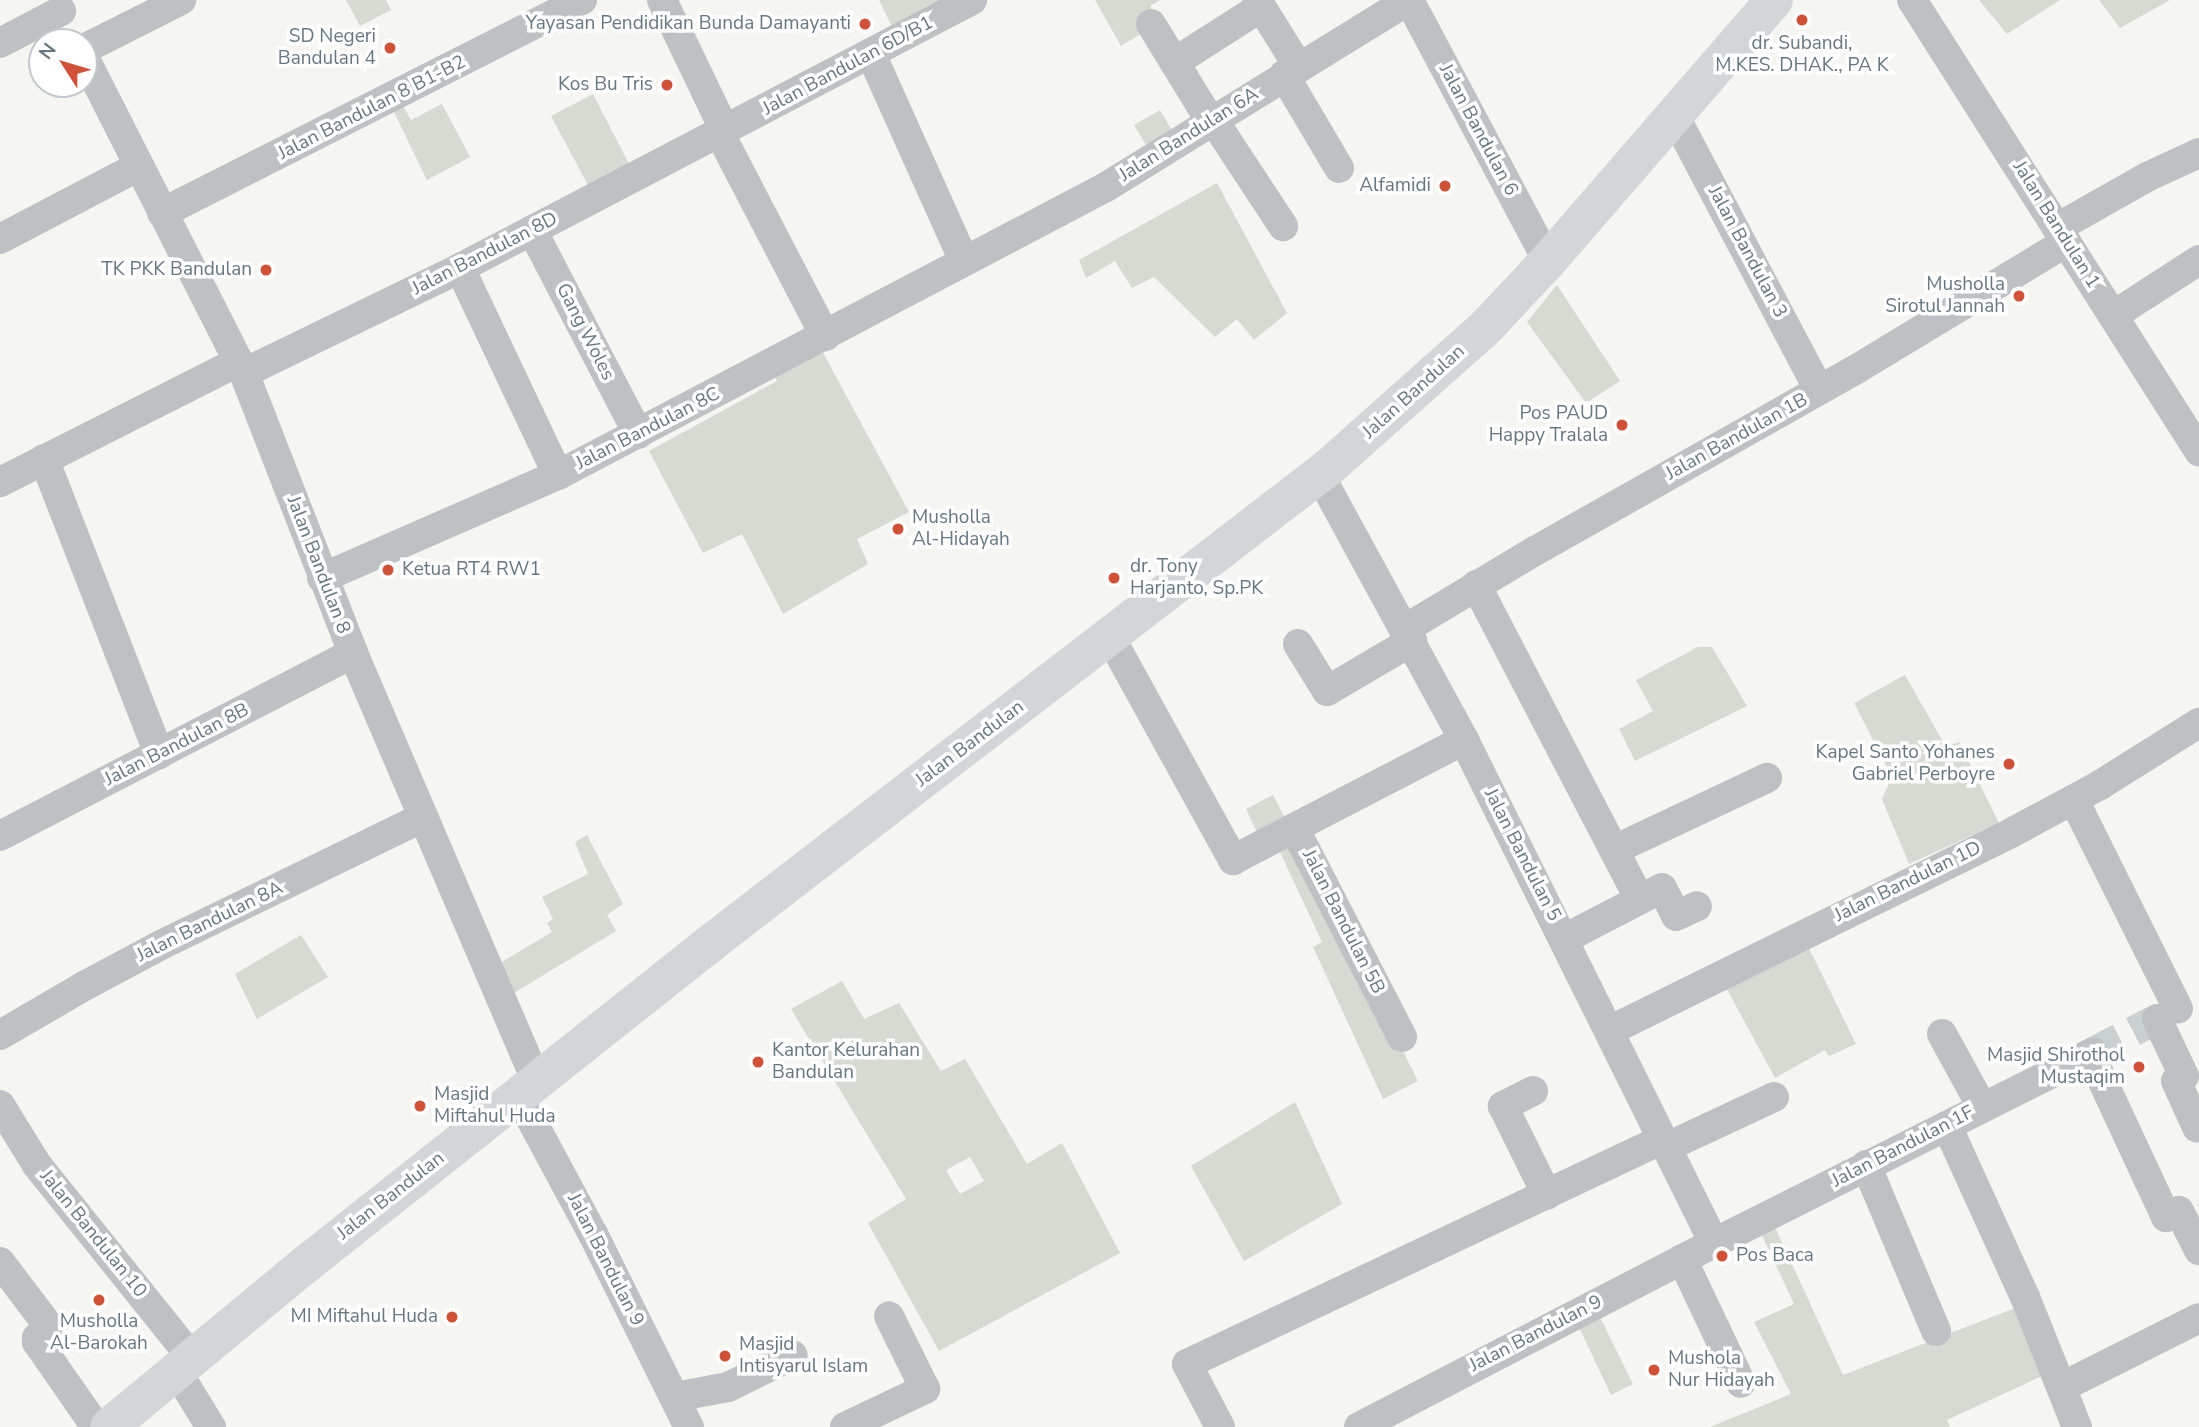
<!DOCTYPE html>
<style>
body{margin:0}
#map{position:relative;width:2199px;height:1427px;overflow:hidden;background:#f5f5f2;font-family:"Nunito Sans",sans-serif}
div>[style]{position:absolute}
.green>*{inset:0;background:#d5dad2}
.minor-tunnel>*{height:30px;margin-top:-15px;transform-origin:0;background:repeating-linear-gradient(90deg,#cacfd0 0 30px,transparent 0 45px)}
.minor>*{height:30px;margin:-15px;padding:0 15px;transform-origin:15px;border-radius:15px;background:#bdc1c4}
.secondary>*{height:38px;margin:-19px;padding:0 19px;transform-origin:19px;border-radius:19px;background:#d2d6d9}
.dots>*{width:19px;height:19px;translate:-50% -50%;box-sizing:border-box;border:4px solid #fff;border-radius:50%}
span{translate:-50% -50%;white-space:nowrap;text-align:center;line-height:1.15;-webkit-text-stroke:7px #fff;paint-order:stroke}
.poi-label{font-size:19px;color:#677780}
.right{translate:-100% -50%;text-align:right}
.left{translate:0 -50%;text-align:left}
.street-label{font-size:19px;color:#677780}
.north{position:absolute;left:28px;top:28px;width:70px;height:70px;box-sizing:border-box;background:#fff;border:2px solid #c2c9cc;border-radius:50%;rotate:307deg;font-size:19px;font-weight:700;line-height:28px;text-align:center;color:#677780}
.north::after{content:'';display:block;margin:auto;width:24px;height:32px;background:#d05137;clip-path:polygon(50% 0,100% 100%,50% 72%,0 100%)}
</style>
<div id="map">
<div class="green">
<div style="clip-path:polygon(346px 0,386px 0,391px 10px,360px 26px)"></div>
<div style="clip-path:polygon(879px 0,951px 0,893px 29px)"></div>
<div style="clip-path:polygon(1095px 0,1160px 0,1150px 6px,1159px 23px,1121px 46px)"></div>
<div style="clip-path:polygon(1979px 0,2060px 0,2007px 34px)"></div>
<div style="clip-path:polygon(2099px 0,2170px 0,2120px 28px)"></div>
<div style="clip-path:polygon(593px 94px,630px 166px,590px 189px,551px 116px)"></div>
<div style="clip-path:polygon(442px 104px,470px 157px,427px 180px,393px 110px,403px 106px,411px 120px)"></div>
<div style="clip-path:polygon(1160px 110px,1174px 134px,1149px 150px,1134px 125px)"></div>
<div style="clip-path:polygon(1217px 183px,1287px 313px,1254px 340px,1237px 319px,1215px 337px,1154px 277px,1132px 288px,1115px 261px,1086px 278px,1079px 260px)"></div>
<div style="clip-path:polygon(1557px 285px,1620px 381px,1586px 403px,1527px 322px)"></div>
<div style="clip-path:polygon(820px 347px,909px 512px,857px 539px,868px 564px,783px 614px,742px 534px,703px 553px,649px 451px,777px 381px,773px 372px)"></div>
<div style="clip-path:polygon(1698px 647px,1712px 647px,1747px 706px,1635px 761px,1619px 729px,1653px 711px,1636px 680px)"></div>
<div style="clip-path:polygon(1905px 675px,1946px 747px,1959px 742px,1999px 823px,1909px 864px,1882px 799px,1892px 777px,1854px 703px)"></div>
<div style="clip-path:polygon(1273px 795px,1289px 826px,1261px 841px,1246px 809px)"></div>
<div style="clip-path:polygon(587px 835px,623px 904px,607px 915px,616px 931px,509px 996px,495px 966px,552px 932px,547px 923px,553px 919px,542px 897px,588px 874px,575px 842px)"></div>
<div style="clip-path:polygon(1298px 841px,1418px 1081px,1383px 1099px,1313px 947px,1322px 942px,1279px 850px)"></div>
<div style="clip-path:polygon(301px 935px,328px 977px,257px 1019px,235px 974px)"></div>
<div style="clip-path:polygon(1805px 940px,1856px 1044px,1829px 1056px,1825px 1050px,1775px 1078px,1722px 980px)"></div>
<div style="clip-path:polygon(evenodd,842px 981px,864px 1019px,899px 1003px,941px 1071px,965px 1059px,1027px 1164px,1062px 1143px,1120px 1253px,939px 1351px,868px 1223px,906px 1199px,791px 1009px,842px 981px,970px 1157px,984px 1181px,960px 1194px,946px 1170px,970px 1157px)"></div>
<div style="clip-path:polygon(1295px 1102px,1342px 1204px,1244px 1261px,1191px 1166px)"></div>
<div style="clip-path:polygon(1774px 1225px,1843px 1375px,2015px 1308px,2044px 1375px,1947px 1420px,1950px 1427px,1710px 1427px,1791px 1394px,1754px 1322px,1794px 1304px,1760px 1231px)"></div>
<div style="clip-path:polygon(1598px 1313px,1633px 1384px,1611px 1395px,1577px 1323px)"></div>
</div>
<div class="minor-tunnel">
<div style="left:2093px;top:1052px;width:68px;rotate:-27.3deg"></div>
</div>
<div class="minor">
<div style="left:662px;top:0;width:145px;rotate:64.3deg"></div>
<div style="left:1257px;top:0;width:78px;rotate:58.2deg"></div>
<div style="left:1409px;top:0;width:296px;rotate:62deg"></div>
<div style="left:1912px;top:0;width:535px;rotate:57.53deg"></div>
<div style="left:1151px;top:24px;width:115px;rotate:58.5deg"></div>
<div style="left:0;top:43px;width:69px;rotate:-27.7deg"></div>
<div style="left:84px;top:49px;width:109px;rotate:-26.8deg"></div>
<div style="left:871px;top:54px;width:227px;rotate:65.8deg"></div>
<div style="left:84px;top:57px;width:354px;rotate:63.1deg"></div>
<div style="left:244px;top:373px;width:300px;rotate:68.7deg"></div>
<div style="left:353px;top:653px;width:465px;rotate:66.8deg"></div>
<div style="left:1175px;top:62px;width:102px;rotate:-32.6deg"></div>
<div style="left:1284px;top:75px;width:108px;rotate:59.4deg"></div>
<div style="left:1674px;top:115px;width:311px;rotate:62.2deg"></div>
<div style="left:1214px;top:121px;width:126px;rotate:56.7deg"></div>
<div style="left:720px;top:134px;width:228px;rotate:62.5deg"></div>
<div style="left:162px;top:213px;width:471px;rotate:-26.9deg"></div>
<div style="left:2057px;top:228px;width:103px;rotate:-29.5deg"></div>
<div style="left:2147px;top:177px;width:57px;rotate:-24.8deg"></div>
<div style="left:532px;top:230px;width:230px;rotate:62.5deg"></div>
<div style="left:0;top:239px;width:155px;rotate:-27.7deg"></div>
<div style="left:460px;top:268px;width:229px;rotate:64.7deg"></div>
<div style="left:2114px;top:315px;width:101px;rotate:-32.9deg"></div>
<div style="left:244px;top:373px;width:240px;rotate:-25.9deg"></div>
<div style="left:460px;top:268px;width:578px;rotate:-27.63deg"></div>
<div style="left:44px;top:459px;width:317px;rotate:68.7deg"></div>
<div style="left:1319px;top:474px;width:303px;rotate:61.4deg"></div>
<div style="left:1464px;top:740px;width:562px;rotate:63.57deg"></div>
<div style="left:0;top:482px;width:267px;rotate:-26.8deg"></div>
<div style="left:322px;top:578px;width:257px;rotate:-23.6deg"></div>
<div style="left:558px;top:475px;width:619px;rotate:-27.72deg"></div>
<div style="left:1106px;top:187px;width:356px;rotate:-31.7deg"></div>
<div style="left:1476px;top:585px;width:353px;rotate:62.5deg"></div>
<div style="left:1405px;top:629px;width:152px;rotate:-31deg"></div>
<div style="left:1535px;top:551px;width:368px;rotate:-29.5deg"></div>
<div style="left:1855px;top:370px;width:247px;rotate:-31.2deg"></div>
<div style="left:1110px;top:637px;width:255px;rotate:61.1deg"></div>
<div style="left:1233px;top:860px;width:69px;rotate:-27.7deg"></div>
<div style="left:1298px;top:644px;width:55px;rotate:58.3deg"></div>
<div style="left:1327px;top:691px;width:99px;rotate:-30.5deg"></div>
<div style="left:2074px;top:800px;width:233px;rotate:63.5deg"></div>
<div style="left:0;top:836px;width:398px;rotate:-27.4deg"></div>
<div style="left:1616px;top:849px;width:167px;rotate:-25.2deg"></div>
<div style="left:1564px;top:939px;width:110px;rotate:-27.5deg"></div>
<div style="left:1662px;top:888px;width:31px;rotate:63deg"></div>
<div style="left:1676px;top:916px;width:23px;rotate:-25deg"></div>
<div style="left:2157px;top:1019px;width:63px;rotate:64.7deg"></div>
<div style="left:2184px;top:1076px;width:9px;rotate:148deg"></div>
<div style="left:2176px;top:1081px;width:51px;rotate:65.5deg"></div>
<div style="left:1611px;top:1030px;width:446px;rotate:-26.2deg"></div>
<div style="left:2011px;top:833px;width:101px;rotate:-28.3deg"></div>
<div style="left:2100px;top:785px;width:117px;rotate:-32.1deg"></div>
<div style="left:1942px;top:1034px;width:83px;rotate:61.3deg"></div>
<div style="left:0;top:1035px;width:99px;rotate:-30.2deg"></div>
<div style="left:86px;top:985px;width:85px;rotate:-28.1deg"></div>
<div style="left:161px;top:945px;width:292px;rotate:-26deg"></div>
<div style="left:1402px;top:1037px;width:235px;rotate:-117.3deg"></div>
<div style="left:1294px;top:828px;width:191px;rotate:-27.4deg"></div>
<div style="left:2090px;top:1054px;width:180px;rotate:65deg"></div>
<div style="left:2166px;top:1217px;width:14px;rotate:-25deg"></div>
<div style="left:2179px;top:1211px;width:44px;rotate:62.9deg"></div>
<div style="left:1533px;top:1091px;width:34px;rotate:153deg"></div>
<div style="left:1503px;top:1106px;width:99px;rotate:63.7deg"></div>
<div style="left:518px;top:1095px;width:158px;rotate:61.7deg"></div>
<div style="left:593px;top:1234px;width:216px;rotate:63.6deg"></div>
<div style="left:0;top:1105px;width:70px;rotate:58.3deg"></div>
<div style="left:37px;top:1165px;width:249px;rotate:51.2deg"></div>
<div style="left:1947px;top:1126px;width:188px;rotate:65.5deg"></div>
<div style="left:2025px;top:1297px;width:140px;rotate:68.2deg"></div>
<div style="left:1667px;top:1147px;width:118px;rotate:-25deg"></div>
<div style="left:1866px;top:1165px;width:180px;rotate:67.1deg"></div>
<div style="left:1682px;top:1259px;width:137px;rotate:64.6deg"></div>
<div style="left:0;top:1262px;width:78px;rotate:52.8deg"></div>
<div style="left:47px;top:1324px;width:4px;rotate:76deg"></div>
<div style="left:48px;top:1328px;width:15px;rotate:138deg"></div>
<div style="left:37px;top:1338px;width:4px;rotate:90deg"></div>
<div style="left:37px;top:1342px;width:103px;rotate:55.2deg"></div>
<div style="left:177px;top:1372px;width:65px;rotate:58.3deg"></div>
<div style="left:2062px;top:1387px;width:153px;rotate:-26.7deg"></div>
<div style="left:675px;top:1397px;width:54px;rotate:-10.7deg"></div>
<div style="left:728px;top:1387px;width:72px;rotate:-26.2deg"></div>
<div style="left:845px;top:1427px;width:89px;rotate:-25.4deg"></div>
<div style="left:925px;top:1389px;width:81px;rotate:-116.3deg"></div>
<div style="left:1220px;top:1427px;width:71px;rotate:-117.6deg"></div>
<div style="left:1187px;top:1364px;width:526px;rotate:-25.3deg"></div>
<div style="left:1359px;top:1427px;width:400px;rotate:-27.4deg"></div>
<div style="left:1714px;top:1243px;width:424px;rotate:-26.7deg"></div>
</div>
<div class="secondary">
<div style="left:109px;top:1427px;width:254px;rotate:-39.6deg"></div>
<div style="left:305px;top:1265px;width:525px;rotate:-38.42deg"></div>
<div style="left:716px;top:939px;width:774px;rotate:-37.6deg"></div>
<div style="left:1329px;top:467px;width:212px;rotate:-41.7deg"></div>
<div style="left:1487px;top:326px;width:89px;rotate:-46.8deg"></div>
<div style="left:1548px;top:261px;width:345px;rotate:-49.1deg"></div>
</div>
<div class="dots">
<div style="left:1802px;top:20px;background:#d05137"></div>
<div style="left:865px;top:24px;background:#d05137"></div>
<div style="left:390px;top:48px;background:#d05137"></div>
<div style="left:667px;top:85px;background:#d05137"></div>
<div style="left:1445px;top:186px;background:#d05137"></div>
<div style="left:266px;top:270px;background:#d05137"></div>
<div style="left:2019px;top:296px;background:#d05137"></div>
<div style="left:1622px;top:425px;background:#d05137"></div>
<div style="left:898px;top:529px;background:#d05137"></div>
<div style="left:388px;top:570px;background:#d05137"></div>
<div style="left:1114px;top:578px;background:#d05137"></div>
<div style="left:2009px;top:764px;background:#d05137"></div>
<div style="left:758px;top:1062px;background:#d05137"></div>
<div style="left:2139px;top:1067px;background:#d05137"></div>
<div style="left:420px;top:1106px;background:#d05137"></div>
<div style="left:1722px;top:1256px;background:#d05137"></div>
<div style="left:99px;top:1300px;background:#d05137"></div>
<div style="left:452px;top:1317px;background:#d05137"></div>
<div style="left:725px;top:1356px;background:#d05137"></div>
<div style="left:1654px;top:1370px;background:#d05137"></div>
</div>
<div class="poi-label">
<span class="right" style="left:851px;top:24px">Yayasan Pendidikan Bunda Damayanti</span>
<span class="right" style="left:376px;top:48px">SD Negeri<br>Bandulan 4</span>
<span style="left:1802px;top:55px">dr. Subandi,<br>M.KES. DHAK., PA K</span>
<span class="right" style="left:653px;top:85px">Kos Bu Tris</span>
<span class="right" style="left:1431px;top:186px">Alfamidi</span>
<span class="right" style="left:252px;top:270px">TK PKK Bandulan</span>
<span class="right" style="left:2005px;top:296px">Musholla<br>Sirotul Jannah</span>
<span class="right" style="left:1608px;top:425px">Pos PAUD<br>Happy Tralala</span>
<span class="left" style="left:912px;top:529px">Musholla<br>Al-Hidayah</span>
<span class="left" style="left:1130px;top:578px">dr. Tony<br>Harjanto, Sp.PK</span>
<span class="left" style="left:402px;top:570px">Ketua RT4 RW1</span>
<span class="right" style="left:1995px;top:764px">Kapel Santo Yohanes<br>Gabriel Perboyre</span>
<span class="left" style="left:772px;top:1062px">Kantor Kelurahan<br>Bandulan</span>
<span class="right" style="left:2125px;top:1067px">Masjid Shirothol<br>Mustaqim</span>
<span class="left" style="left:434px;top:1106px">Masjid<br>Miftahul Huda</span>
<span class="left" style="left:1736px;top:1256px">Pos Baca</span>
<span class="right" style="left:438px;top:1317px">MI Miftahul Huda</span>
<span style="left:99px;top:1333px">Musholla<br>Al-Barokah</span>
<span class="left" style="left:739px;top:1356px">Masjid<br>Intisyarul Islam</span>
<span class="left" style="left:1668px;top:1370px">Mushola<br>Nur Hidayah</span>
</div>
<div class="street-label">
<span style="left:848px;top:66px;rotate:-28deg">Jalan Bandulan 6D/B1</span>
<span style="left:372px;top:108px;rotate:-27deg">Jalan Bandulan 8 B1-B2</span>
<span style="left:1478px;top:130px;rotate:62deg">Jalan Bandulan 6</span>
<span style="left:1189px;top:135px;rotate:-32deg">Jalan Bandulan 6A</span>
<span style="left:2056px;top:225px;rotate:58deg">Jalan Bandulan 1</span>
<span style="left:1747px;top:252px;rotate:62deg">Jalan Bandulan 3</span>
<span style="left:485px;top:254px;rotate:-27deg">Jalan Bandulan 8D</span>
<span style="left:585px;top:332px;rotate:63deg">Gang Woles</span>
<span style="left:1414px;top:392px;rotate:-42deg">Jalan Bandulan</span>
<span style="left:648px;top:429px;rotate:-27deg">Jalan Bandulan 8C</span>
<span style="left:1737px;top:437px;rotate:-29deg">Jalan Bandulan 1B</span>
<span style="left:318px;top:565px;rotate:69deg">Jalan Bandulan 8</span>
<span style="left:970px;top:744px;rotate:-37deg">Jalan Bandulan</span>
<span style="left:177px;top:745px;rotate:-27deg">Jalan Bandulan 8B</span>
<span style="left:1522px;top:855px;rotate:63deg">Jalan Bandulan 5</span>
<span style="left:1908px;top:882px;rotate:-26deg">Jalan Bandulan 1D</span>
<span style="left:210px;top:922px;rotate:-26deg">Jalan Bandulan 8A</span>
<span style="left:1343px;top:922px;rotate:63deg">Jalan Bandulan 5B</span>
<span style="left:1903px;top:1147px;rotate:-27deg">Jalan Bandulan 1F</span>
<span style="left:391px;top:1196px;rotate:-38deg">Jalan Bandulan</span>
<span style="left:93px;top:1234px;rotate:51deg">Jalan Bandulan 10</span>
<span style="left:605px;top:1260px;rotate:63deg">Jalan Bandulan 9</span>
<span style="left:1536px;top:1334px;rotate:-27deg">Jalan Bandulan 9</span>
</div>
<div class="north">N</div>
</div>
